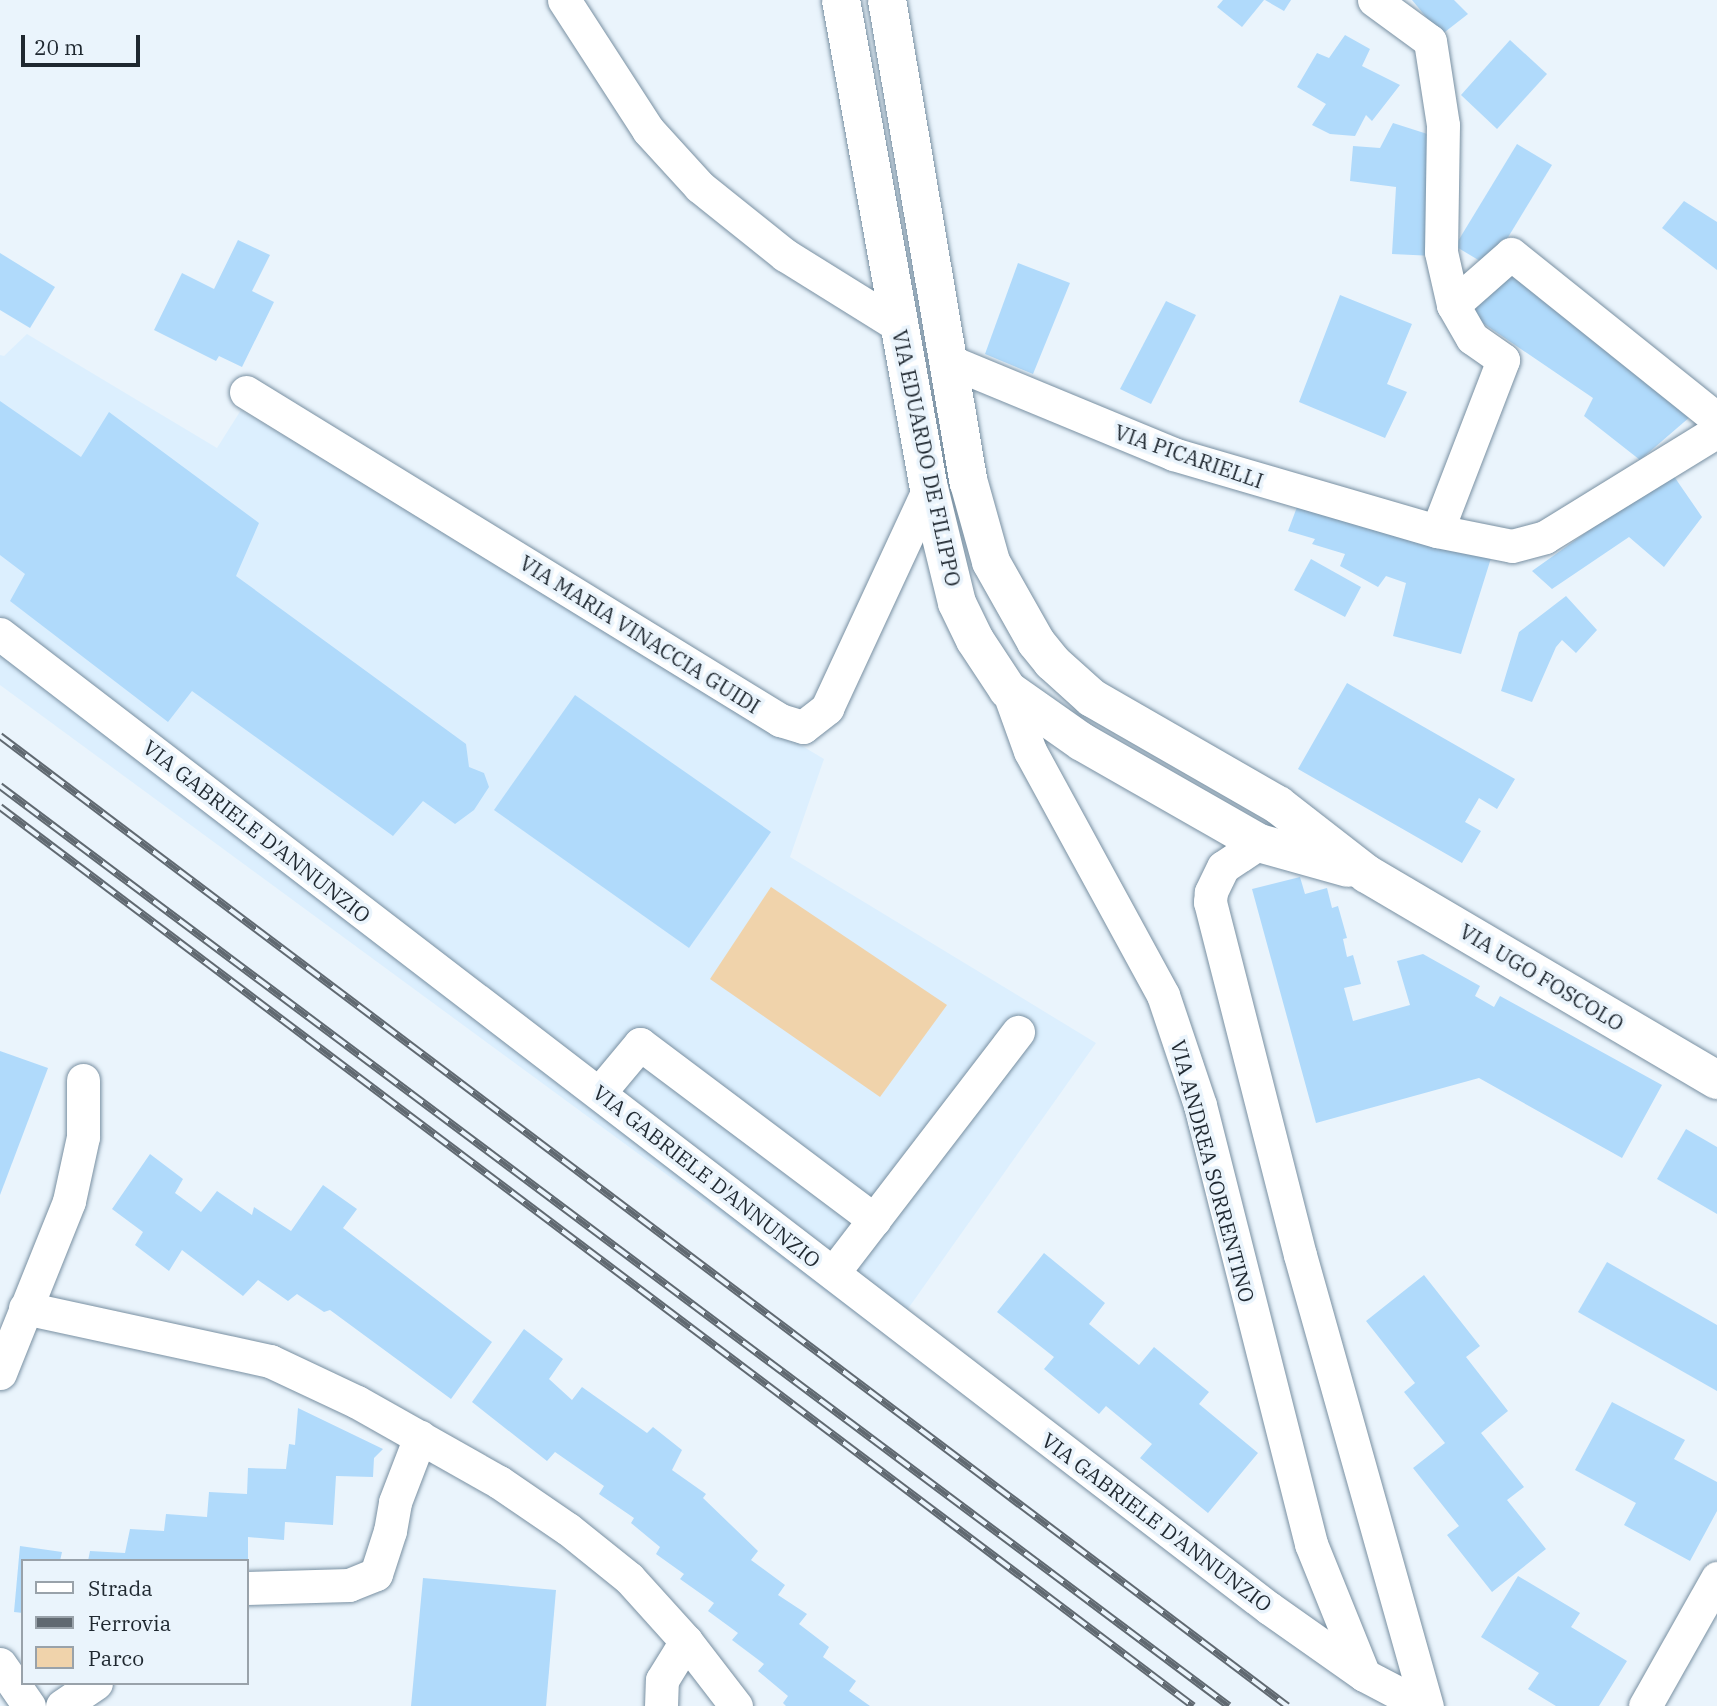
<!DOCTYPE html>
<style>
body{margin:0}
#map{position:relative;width:1717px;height:1706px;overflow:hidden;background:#eaf4fc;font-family:"IBM Plex Serif",serif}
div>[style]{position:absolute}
.built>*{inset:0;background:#dceffe}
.green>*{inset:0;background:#f0d3ab}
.building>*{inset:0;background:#b0dafb}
.roads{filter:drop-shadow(0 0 2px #7990a2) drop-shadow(0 0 2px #7990a2)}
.street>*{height:33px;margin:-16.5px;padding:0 16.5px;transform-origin:16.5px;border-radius:16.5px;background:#fff}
.secondary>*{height:38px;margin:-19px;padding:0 19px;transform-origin:19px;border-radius:19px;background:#fff}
.rail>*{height:8px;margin-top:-4px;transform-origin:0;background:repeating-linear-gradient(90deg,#eaf4fc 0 16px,#606971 0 32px);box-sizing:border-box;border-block:2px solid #606971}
span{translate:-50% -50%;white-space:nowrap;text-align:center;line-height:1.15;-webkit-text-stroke:7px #eaf4fc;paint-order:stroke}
.street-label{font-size:21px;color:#1f2830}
.legend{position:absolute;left:21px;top:1559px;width:228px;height:126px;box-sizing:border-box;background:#eaf4fc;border:2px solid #99a2aa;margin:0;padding:9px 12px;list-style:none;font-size:21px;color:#1f2830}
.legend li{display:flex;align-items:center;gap:14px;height:35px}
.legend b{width:35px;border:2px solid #99a2aa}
.scale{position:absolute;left:21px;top:35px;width:119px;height:32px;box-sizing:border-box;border:4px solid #1f2830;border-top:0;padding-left:9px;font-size:21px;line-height:24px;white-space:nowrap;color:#1f2830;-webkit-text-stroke:5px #eaf4fc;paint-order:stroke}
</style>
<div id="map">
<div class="built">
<div style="clip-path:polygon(27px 334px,217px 448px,241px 410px,824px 759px,790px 857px,1096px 1043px,888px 1337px,0 685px,0 355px,4px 356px)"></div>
</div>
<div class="green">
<div style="clip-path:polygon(771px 887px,947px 1005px,880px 1097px,710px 979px)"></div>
</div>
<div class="building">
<div style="clip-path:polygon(1223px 0,1264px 0,1242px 27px,1217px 7px)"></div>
<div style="clip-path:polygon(1265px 0,1291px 0,1284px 11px)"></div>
<div style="clip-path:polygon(1412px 0,1454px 0,1468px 14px,1441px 35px)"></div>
<div style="clip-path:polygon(1345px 35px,1370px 49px,1362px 66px,1400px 85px,1372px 121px,1366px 115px,1355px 136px,1330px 134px,1312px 125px,1326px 104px,1297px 87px,1317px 53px,1329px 58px)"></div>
<div style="clip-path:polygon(1510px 40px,1547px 74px,1497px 129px,1461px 95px)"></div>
<div style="clip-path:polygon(1393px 123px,1443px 139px,1434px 256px,1392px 254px,1396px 187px,1350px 181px,1353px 146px,1380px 148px)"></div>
<div style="clip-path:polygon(1517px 144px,1552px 165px,1490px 267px,1455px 246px)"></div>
<div style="clip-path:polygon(1684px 201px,1717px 222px,1717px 270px,1662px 228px)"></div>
<div style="clip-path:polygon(238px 240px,270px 255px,252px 291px,274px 302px,242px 367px,219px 356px,216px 361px,154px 330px,182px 273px,214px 289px)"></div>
<div style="clip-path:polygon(0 253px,55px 287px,30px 328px,0 310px)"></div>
<div style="clip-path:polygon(1018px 263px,1070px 283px,1033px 374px,985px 354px)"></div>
<div style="clip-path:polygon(1501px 266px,1698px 410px,1640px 460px,1584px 416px,1593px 398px,1471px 315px,1470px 306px)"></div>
<div style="clip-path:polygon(1340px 295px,1412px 324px,1387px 384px,1407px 392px,1385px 438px,1299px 402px)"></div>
<div style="clip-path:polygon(1166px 301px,1196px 315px,1151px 404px,1120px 389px)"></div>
<div style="clip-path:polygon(0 401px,81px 457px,109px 412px,259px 523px,236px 576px,466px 744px,469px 767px,484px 773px,489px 787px,474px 810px,455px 824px,423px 801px,393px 836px,192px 691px,168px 722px,10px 601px,25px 574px,0 555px)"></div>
<div style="clip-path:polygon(1671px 472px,1702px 517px,1664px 567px,1629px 537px,1552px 589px,1532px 571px)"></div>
<div style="clip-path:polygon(1297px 507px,1492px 555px,1461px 654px,1393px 636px,1406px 583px,1386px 576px,1378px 587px,1340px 566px,1345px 554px,1312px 544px,1315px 539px,1288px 531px)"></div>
<div style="clip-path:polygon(1311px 559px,1361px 587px,1345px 617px,1294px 590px)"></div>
<div style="clip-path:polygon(1566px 596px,1597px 630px,1576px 653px,1562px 640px,1556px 647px,1532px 702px,1501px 691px,1519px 632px)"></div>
<div style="clip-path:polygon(1347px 683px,1515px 779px,1497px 809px,1479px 798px,1465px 822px,1481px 831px,1462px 863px,1298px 769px)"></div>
<div style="clip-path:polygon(575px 695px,771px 832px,689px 948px,494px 810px)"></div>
<div style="clip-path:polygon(1300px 877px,1305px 894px,1327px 888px,1332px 908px,1338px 906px,1347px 938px,1343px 939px,1347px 957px,1353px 955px,1361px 984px,1344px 988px,1353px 1021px,1410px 1005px,1397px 961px,1423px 954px,1480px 986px,1475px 996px,1494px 1007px,1500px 996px,1662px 1085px,1622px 1158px,1479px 1078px,1316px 1123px,1252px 889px)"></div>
<div style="clip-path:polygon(0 1051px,48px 1068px,0 1195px)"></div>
<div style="clip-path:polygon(1686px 1129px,1717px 1147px,1717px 1214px,1657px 1179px)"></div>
<div style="clip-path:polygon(150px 1154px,183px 1179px,175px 1193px,201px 1212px,217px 1191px,252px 1215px,254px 1207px,291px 1231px,323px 1185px,357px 1209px,343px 1228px,492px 1342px,451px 1399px,330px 1310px,324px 1312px,297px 1294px,288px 1301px,258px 1280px,243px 1296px,182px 1250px,169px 1271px,135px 1245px,143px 1232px,112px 1209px)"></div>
<div style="clip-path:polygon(1044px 1253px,1105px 1303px,1089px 1324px,1139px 1365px,1154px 1347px,1209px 1392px,1199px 1404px,1258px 1453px,1208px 1513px,1140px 1458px,1152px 1444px,1106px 1406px,1099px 1414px,1044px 1369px,1054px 1357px,997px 1312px)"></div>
<div style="clip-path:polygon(1607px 1262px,1717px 1325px,1717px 1391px,1578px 1312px)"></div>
<div style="clip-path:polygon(1424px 1275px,1480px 1346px,1466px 1357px,1508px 1411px,1481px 1433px,1524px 1487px,1507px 1500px,1546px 1549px,1492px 1592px,1447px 1535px,1459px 1526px,1413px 1468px,1445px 1443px,1404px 1392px,1415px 1383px,1366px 1321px)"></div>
<div style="clip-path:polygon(524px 1329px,563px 1359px,549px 1379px,572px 1400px,582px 1387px,647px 1433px,653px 1427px,682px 1450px,672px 1470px,706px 1494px,703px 1498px,758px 1551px,751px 1560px,785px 1585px,778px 1595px,807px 1614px,799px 1624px,829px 1647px,823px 1657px,856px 1681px,849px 1691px,870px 1706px,786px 1706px,783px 1703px,788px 1696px,758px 1671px,764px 1664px,732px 1640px,738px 1633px,708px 1611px,714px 1603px,680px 1579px,684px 1574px,656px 1554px,660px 1547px,631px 1523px,634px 1518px,599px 1494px,604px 1486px,555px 1452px,547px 1461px,472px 1402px)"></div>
<div style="clip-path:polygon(1612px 1402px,1685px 1440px,1674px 1459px,1717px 1482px,1717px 1511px,1690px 1561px,1624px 1525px,1636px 1503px,1575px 1470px)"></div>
<div style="clip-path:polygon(298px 1408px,383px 1449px,374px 1458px,373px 1477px,336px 1476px,333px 1525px,285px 1522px,284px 1540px,248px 1537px,248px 1561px,88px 1561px,90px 1551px,125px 1553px,130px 1529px,164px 1531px,166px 1514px,207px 1517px,209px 1492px,247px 1494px,248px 1468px,286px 1469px,289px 1444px,295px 1445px)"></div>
<div style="clip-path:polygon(20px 1546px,62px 1552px,60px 1561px,23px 1561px,23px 1613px,14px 1612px)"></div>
<div style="clip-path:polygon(1518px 1576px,1580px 1613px,1571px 1627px,1627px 1661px,1599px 1706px,1556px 1706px,1528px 1689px,1539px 1673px,1481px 1637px)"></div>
<div style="clip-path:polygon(423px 1578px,556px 1590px,546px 1706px,411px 1706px)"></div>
</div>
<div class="roads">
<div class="street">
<div style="left:564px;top:0;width:155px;rotate:57.1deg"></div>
<div style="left:648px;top:130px;width:77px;rotate:47.6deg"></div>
<div style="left:700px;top:187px;width:109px;rotate:38.7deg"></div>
<div style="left:785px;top:255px;width:134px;rotate:31.9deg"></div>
<div style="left:1374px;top:0;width:69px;rotate:36.2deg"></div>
<div style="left:1430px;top:41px;width:85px;rotate:81.2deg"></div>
<div style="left:1443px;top:125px;width:127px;rotate:90.9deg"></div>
<div style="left:1441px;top:252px;width:54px;rotate:77.2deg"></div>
<div style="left:1453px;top:305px;width:38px;rotate:60deg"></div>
<div style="left:1472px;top:338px;width:38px;rotate:35deg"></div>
<div style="left:1503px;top:360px;width:183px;rotate:111.1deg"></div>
<div style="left:1453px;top:305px;width:77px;rotate:-41.3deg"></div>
<div style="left:1511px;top:254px;width:264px;rotate:38.7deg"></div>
<div style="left:949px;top:361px;width:243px;rotate:22.5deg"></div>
<div style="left:1173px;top:454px;width:275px;rotate:16.3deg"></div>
<div style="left:1437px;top:531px;width:76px;rotate:11.3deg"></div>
<div style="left:1512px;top:546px;width:34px;rotate:-15deg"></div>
<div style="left:1545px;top:537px;width:202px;rotate:-31.6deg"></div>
<div style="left:246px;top:392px;width:627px;rotate:31.56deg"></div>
<div style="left:780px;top:720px;width:24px;rotate:17deg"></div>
<div style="left:803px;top:727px;width:31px;rotate:-38deg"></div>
<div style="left:827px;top:708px;width:242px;rotate:-65.1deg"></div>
<div style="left:0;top:634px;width:1600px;rotate:37.51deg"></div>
<div style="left:1269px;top:1608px;width:116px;rotate:35.2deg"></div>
<div style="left:1364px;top:1675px;width:67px;rotate:27.7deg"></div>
<div style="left:1008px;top:690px;width:65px;rotate:70.2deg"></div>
<div style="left:1030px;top:751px;width:278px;rotate:61.4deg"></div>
<div style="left:1163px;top:995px;width:116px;rotate:71.4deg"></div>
<div style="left:1200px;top:1105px;width:453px;rotate:75.8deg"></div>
<div style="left:1311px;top:1544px;width:141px;rotate:68deg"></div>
<div style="left:1259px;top:843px;width:43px;rotate:146.3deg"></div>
<div style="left:1223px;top:867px;width:28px;rotate:116deg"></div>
<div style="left:1211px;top:892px;width:10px;rotate:96deg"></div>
<div style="left:1210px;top:902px;width:364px;rotate:75.7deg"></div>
<div style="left:1300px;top:1255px;width:469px;rotate:74.3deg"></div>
<div style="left:599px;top:1093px;width:64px;rotate:-50.1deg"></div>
<div style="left:640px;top:1044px;width:293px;rotate:36.9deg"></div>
<div style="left:833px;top:1273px;width:304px;rotate:-52.5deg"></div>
<div style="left:25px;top:1308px;width:251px;rotate:12.2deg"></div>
<div style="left:270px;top:1361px;width:96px;rotate:25.2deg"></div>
<div style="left:357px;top:1402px;width:163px;rotate:29.4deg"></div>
<div style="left:499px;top:1482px;width:83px;rotate:34.3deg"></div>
<div style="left:568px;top:1529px;width:78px;rotate:38.8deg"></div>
<div style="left:629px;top:1578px;width:85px;rotate:47.9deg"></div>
<div style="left:686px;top:1641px;width:82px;rotate:52.4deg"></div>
<div style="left:0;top:1373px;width:185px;rotate:-68.1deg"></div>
<div style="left:69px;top:1201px;width:66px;rotate:-77.7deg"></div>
<div style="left:83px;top:1137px;width:57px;rotate:-90deg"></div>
<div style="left:247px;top:1588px;width:102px;rotate:-1.7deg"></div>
<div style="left:349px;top:1585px;width:29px;rotate:-22deg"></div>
<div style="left:376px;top:1574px;width:45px;rotate:-72deg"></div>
<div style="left:390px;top:1531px;width:29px;rotate:-80deg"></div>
<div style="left:395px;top:1502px;width:70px;rotate:-69deg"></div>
<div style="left:0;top:1664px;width:51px;rotate:55.4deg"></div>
<div style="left:62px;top:1706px;width:41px;rotate:-34.1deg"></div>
<div style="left:661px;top:1706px;width:26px;rotate:-88deg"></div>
<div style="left:662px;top:1680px;width:46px;rotate:-58.4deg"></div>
<div style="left:1645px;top:1706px;width:147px;rotate:-60.6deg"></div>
</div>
<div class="secondary">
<div style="left:841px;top:0;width:496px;rotate:79.8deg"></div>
<div style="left:929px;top:488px;width:118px;rotate:76.3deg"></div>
<div style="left:957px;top:603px;width:41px;rotate:64.1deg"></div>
<div style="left:975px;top:640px;width:60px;rotate:56.6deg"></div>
<div style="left:1008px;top:690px;width:90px;rotate:35.1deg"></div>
<div style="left:1082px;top:742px;width:204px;rotate:29.7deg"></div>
<div style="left:1259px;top:843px;width:92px;rotate:15.7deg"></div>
<div style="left:887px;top:0;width:490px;rotate:80.4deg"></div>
<div style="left:969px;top:483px;width:82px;rotate:74.4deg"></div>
<div style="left:991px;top:562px;width:92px;rotate:60.6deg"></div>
<div style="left:1036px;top:642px;width:26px;rotate:51deg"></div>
<div style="left:1052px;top:662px;width:54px;rotate:42deg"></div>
<div style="left:1092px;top:698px;width:215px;rotate:29.9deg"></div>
<div style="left:1278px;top:805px;width:113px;rotate:37.8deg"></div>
<div style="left:1367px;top:874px;width:406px;rotate:30.5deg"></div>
</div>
</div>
<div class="rail">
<div style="left:0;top:736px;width:1612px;rotate:37deg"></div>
<div style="left:0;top:786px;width:1535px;rotate:36.82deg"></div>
<div style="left:0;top:807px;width:1494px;rotate:37deg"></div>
</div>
<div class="street-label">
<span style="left:1189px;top:456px;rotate:19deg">VIA PICARIELLI</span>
<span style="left:927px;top:458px;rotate:78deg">VIA EDUARDO DE FILIPPO</span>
<span style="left:640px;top:634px;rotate:32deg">VIA MARIA VINACCIA GUIDI</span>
<span style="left:257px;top:831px;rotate:38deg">VIA GABRIELE D'ANNUNZIO</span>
<span style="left:1542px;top:977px;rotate:31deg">VIA UGO FOSCOLO</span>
<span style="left:1213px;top:1171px;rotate:75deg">VIA ANDREA SORRENTINO</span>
<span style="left:707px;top:1176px;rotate:38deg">VIA GABRIELE D'ANNUNZIO</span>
<span style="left:1157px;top:1522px;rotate:37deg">VIA GABRIELE D'ANNUNZIO</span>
</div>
<ul class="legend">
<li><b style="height:9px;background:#fff"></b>Strada</li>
<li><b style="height:9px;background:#606971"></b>Ferrovia</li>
<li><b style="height:19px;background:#f0d3ab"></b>Parco</li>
</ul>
<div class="scale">20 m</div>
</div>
